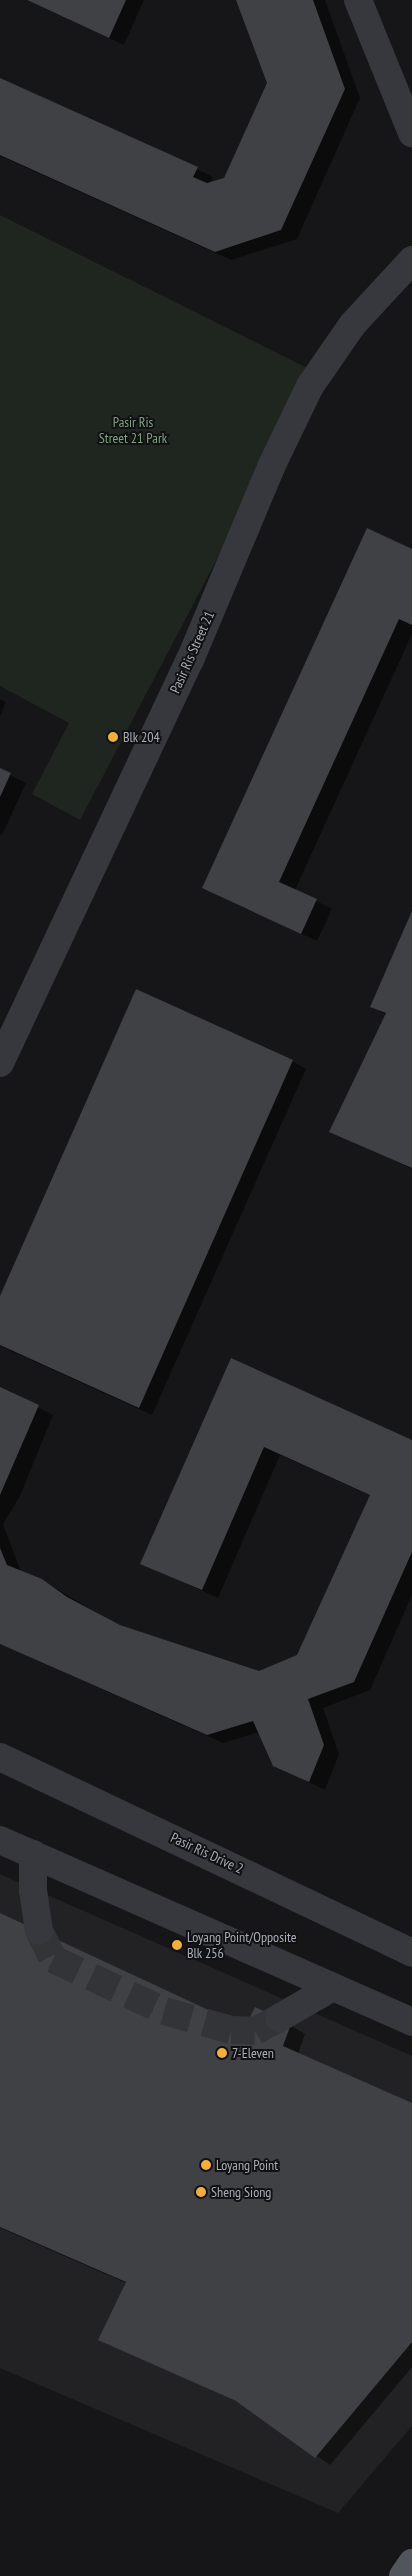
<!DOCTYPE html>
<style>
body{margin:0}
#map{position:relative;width:412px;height:2576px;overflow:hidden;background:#161618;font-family:"PT Sans Narrow",sans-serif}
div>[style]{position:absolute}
.built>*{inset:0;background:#222225}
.green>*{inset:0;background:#1e261f}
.shadow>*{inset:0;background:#0007}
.building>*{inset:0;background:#404145}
.minor-tunnel>*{height:28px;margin-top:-14px;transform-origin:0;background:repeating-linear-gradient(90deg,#333438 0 28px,transparent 0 42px)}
.minor>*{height:28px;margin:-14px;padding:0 14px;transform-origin:14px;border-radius:14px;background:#37383d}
.major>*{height:28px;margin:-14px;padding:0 14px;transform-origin:14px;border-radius:14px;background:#53555c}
.dots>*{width:14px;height:14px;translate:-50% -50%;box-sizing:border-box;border:2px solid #111113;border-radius:50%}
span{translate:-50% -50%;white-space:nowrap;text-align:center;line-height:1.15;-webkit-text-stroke:4px #111113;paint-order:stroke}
.park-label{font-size:14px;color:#7fa381}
.street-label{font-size:14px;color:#a8adb8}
.poi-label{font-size:14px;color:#a8adb8}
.left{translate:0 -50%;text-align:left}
</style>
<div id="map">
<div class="built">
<div style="clip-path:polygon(0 1874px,412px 2056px,412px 2426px,338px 2513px,0 2368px)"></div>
</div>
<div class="green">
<div style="clip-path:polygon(0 215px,315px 372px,80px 820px,32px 794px,69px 723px,0 686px)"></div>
</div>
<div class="shadow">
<div style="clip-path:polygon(26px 0,144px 0,124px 45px)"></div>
<div style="clip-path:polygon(238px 0,325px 0,360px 98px,297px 239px,231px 260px,0 156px,0 80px,197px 169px,213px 177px,210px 184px,225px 179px,268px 84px)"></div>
<div style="clip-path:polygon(412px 550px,412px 634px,295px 890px,332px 909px,317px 941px,204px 888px)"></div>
<div style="clip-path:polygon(0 699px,6px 702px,0 716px)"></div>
<div style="clip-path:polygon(0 770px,26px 783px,2px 835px,0 834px)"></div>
<div style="clip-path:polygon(412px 914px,412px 1169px,331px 1131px,386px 1015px,372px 1006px)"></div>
<div style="clip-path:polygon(292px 1061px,306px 1069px,152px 1415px,0 1346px,0 1299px)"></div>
<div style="clip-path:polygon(231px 1360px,412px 1441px,412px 1595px,370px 1690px,323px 1708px,339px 1754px,325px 1790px,274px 1765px,259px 1732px,223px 1743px,0 1644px,0 1388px,53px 1415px,20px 1496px,3px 1524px,21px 1572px,42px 1580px,119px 1626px,259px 1673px,298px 1656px,371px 1496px,280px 1455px,218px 1598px,142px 1563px)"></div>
<div style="clip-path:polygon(0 1914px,246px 2028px,290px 2025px,305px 2034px,298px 2054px,412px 2105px,412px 2367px,330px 2465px,244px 2405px,100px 2339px,126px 2283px,0 2228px)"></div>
</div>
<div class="building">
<div style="clip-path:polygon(27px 0,126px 0,109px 38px)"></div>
<div style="clip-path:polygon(236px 0,313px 0,345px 89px,281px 230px,215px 252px,0 155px,0 78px,198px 167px,193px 177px,207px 183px,224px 178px,267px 83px)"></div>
<div style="clip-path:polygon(367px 528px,412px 549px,412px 625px,399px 619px,279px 882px,317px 899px,301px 934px,202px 888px)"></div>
<div style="clip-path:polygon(0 768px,11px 773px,0 797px)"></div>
<div style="clip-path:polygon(412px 911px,412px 1168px,329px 1132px,386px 1013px,370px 1007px)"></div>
<div style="clip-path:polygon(136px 989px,293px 1060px,139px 1408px,0 1345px,0 1296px)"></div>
<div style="clip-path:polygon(231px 1358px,412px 1440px,412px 1552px,354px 1682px,308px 1699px,324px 1745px,309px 1782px,273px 1766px,253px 1721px,207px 1735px,0 1644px,0 1548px,7px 1565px,42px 1579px,67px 1597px,120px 1625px,259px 1671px,297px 1655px,370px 1495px,264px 1447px,202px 1590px,140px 1564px)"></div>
<div style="clip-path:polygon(0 1387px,39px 1405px,0 1495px)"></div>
<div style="clip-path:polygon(0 1913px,245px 2027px,255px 2007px,291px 2024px,283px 2046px,412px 2103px,412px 2342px,315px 2458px,236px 2401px,98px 2340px,126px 2282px,0 2227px)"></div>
</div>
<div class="minor-tunnel">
<div style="left:39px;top:1931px;width:31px;rotate:63deg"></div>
<div style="left:53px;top:1959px;width:123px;rotate:25.1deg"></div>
<div style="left:164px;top:2011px;width:70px;rotate:15.8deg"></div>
<div style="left:231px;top:2030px;width:24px;rotate:2deg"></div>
<div style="left:255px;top:2031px;width:27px;rotate:-28deg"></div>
</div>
<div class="minor">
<div style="left:358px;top:0;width:144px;rotate:67.9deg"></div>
<div style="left:0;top:1063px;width:446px;rotate:-64.8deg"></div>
<div style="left:190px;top:660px;width:209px;rotate:-67.2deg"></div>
<div style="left:271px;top:467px;width:90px;rotate:-64.3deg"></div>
<div style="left:310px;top:386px;width:75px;rotate:-55.3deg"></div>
<div style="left:353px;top:324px;width:87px;rotate:-47.3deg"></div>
<div style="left:0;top:1757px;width:456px;rotate:25.4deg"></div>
<div style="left:0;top:1840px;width:450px;rotate:23.8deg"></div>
<div style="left:33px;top:1854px;width:36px;rotate:90deg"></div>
<div style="left:33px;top:1890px;width:41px;rotate:81.7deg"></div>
<div style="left:279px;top:2018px;width:62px;rotate:-29.9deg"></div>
</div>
<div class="major">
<div style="left:403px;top:2576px;width:16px;rotate:-55deg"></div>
</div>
<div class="dots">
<div style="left:113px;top:737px;background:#f2b134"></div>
<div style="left:177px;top:1945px;background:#f2b134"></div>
<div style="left:222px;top:2053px;background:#f2b134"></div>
<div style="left:206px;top:2165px;background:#f2b134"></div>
<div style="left:201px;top:2192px;background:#f2b134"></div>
</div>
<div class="park-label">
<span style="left:133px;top:430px">Pasir Ris<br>Street 21 Park</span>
</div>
<div class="street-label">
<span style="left:192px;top:652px;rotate:-66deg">Pasir Ris Street 21</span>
<span style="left:207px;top:1853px;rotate:25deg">Pasir Ris Drive 2</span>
</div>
<div class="poi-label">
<span class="left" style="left:123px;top:737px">Blk 204</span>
<span class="left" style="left:187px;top:1945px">Loyang Point/Opposite<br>Blk 256</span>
<span class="left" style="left:232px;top:2053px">7-Eleven</span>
<span class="left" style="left:216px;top:2165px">Loyang Point</span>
<span class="left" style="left:211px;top:2192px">Sheng Siong</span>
</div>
</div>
